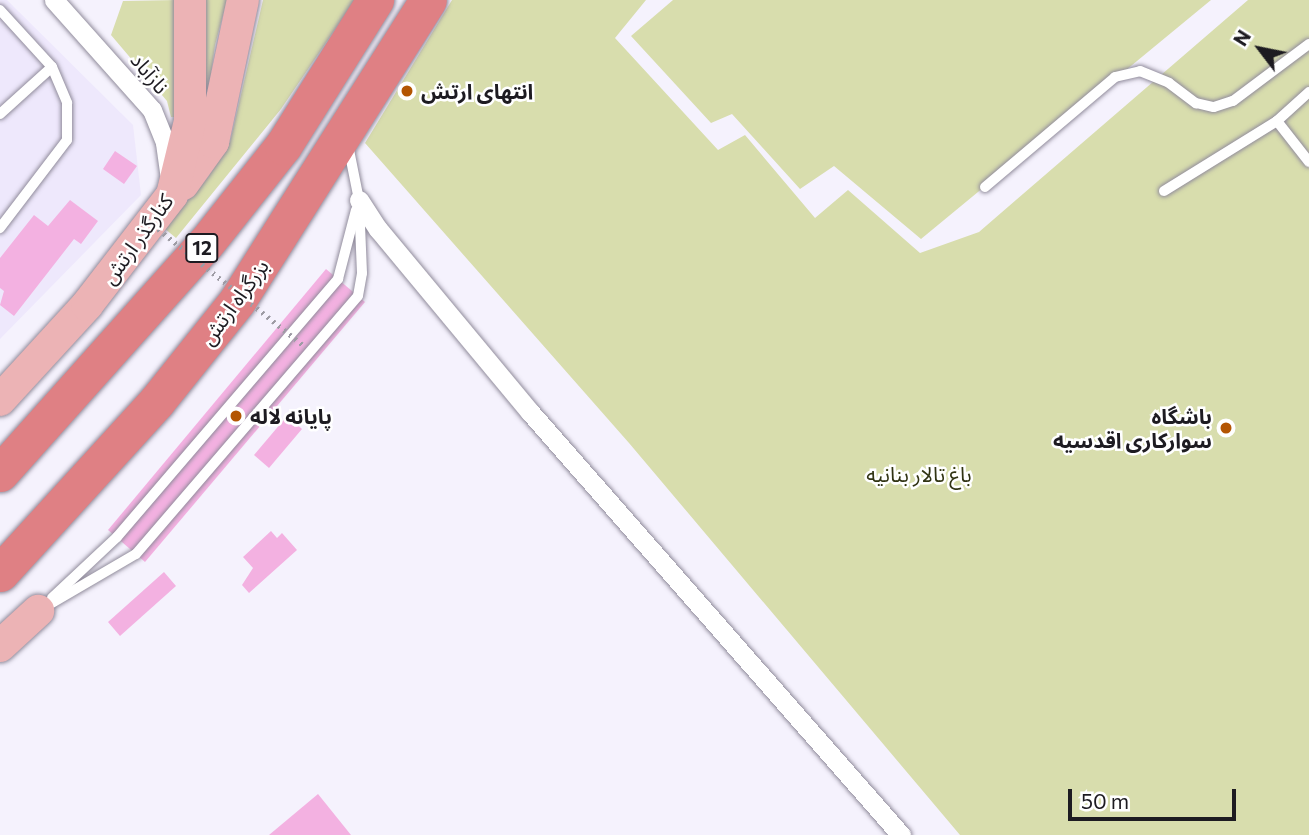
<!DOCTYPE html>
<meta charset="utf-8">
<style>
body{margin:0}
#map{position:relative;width:1309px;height:835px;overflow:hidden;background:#f5f2fd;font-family:Commissioner,"Noto Sans Arabic",sans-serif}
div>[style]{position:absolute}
.built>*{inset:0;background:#eee8fc}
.green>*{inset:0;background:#d8ddad}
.building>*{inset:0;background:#f3b1e1}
.roads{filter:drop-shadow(0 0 2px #918c9c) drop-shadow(0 0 2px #918c9c)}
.lane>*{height:10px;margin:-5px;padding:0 5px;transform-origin:5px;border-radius:5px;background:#fff}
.street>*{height:19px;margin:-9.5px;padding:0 9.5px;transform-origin:9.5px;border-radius:9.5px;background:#fff}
.primary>*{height:32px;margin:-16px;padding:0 16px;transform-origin:16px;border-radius:16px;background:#ecb3b5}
.highway>*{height:37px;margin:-18.5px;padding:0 18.5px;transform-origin:18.5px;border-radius:18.5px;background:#df8084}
.path-bridge>*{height:4.5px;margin-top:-2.25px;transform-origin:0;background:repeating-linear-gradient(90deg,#9e9ca5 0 2px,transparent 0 7px)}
.dots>*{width:19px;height:19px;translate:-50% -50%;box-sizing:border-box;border:4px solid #fff;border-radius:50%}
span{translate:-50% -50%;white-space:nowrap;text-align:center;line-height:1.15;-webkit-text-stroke:5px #fff;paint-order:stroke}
.shield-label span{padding:2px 5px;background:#fff;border:2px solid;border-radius:5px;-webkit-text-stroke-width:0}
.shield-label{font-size:19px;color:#1d1b21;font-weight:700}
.street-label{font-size:21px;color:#1d1b21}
.poi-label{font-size:21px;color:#1d1b21;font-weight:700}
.left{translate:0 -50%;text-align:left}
.right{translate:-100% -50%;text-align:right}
.park-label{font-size:21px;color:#313413}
.north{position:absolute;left:1225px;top:14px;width:70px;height:70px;-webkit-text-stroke:5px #fff;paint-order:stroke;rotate:302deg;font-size:19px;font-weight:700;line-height:28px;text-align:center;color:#1d1b21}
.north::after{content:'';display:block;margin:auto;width:24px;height:32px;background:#1d1b21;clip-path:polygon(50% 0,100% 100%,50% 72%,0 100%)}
.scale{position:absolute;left:1068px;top:789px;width:168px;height:32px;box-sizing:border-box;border:4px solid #1d1b21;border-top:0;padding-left:9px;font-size:21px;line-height:24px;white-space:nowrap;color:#1d1b21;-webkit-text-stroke:5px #fff;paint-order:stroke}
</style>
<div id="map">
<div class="built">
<div style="clip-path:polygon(0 0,7px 0,133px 125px,141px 195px,0 339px)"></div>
</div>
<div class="green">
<div style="clip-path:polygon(177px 0,179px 117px,171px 117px,167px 101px,111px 35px,123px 1px)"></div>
<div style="clip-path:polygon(206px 0,227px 0,215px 45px,202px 139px)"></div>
<div style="clip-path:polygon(263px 0,355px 0,281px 109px,176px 238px,164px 228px,208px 177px,230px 142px)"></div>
<div style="clip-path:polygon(452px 0,646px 0,615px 38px,718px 150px,745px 135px,815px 218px,848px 190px,920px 253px,979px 232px,1248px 0,1309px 0,1309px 835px,960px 835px,629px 443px,365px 143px)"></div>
<div style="clip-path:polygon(673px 0,1211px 0,921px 239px,834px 166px,800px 189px,732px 114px,711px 123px,631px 36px)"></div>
</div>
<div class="building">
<div style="clip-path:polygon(115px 151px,137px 166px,124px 184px,103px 169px)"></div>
<div style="clip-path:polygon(70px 200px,98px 221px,81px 244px,74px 239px,14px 316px,0 305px,4px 291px,0 288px,0 258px,34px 215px,48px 226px)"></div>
<div style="clip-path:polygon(326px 269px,365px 302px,145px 562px,108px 530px)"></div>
<div style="clip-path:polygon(287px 416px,302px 429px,269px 468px,254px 455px)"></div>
<div style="clip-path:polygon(271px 531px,277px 538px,282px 533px,297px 550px,249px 593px,242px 585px,253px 568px,243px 557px)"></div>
<div style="clip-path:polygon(164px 572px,176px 586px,120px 636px,108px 622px)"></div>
<div style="clip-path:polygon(318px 794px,351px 835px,269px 835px)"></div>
</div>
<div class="roads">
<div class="lane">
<div style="left:0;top:10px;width:77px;rotate:47.6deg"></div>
<div style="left:52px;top:67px;width:39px;rotate:67deg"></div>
<div style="left:67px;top:103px;width:37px;rotate:90deg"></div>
<div style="left:67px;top:140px;width:111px;rotate:127.3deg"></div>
<div style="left:0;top:114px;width:70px;rotate:-42.1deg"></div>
<div style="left:1277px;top:121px;width:52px;rotate:52deg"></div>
<div style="left:985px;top:187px;width:170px;rotate:-40.2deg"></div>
<div style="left:1115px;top:77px;width:26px;rotate:-13deg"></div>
<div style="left:1140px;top:71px;width:31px;rotate:22deg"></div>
<div style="left:1169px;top:83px;width:34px;rotate:37deg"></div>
<div style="left:1196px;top:103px;width:18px;rotate:13deg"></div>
<div style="left:1214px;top:107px;width:20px;rotate:-18deg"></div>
<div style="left:1233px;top:101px;width:95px;rotate:-36.9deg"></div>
<div style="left:1164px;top:191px;width:133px;rotate:-31.8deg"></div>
<div style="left:1277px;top:121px;width:43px;rotate:-42.2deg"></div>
<div style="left:52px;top:598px;width:89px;rotate:-43.2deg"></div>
<div style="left:117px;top:537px;width:340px;rotate:-49.4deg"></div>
<div style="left:338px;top:279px;width:71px;rotate:-75.4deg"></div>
<div style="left:40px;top:610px;width:111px;rotate:-30.3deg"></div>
<div style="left:136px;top:554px;width:340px;rotate:-49.3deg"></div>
<div style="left:358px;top:296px;width:23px;rotate:-80deg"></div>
<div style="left:362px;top:273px;width:73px;rotate:-92.4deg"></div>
<div style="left:359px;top:200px;width:56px;rotate:-101.3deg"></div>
</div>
<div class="street">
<div style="left:54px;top:0;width:147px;rotate:48.3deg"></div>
<div style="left:152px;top:110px;width:35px;rotate:68deg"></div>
<div style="left:165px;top:143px;width:36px;rotate:82deg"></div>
<div style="left:359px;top:200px;width:35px;rotate:57deg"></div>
<div style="left:378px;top:229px;width:238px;rotate:50.3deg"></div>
<div style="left:530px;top:412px;width:563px;rotate:48.75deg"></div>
</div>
<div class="primary">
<div style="left:183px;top:184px;width:52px;rotate:-54.5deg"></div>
<div style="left:213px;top:142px;width:145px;rotate:-78.1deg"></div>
<div style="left:0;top:400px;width:129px;rotate:-47.5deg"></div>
<div style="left:87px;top:305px;width:139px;rotate:-52.3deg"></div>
<div style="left:172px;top:195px;width:76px;rotate:-76.3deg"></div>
<div style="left:190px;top:121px;width:121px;rotate:-90deg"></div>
<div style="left:0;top:646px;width:52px;rotate:-42.6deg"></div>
</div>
<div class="highway">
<div style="left:0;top:473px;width:309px;rotate:-48.2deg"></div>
<div style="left:206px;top:243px;width:124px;rotate:-51.6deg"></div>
<div style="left:283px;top:146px;width:173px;rotate:-57.8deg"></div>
<div style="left:0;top:573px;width:233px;rotate:-47.6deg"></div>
<div style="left:157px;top:401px;width:128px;rotate:-51.3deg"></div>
<div style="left:237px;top:301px;width:356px;rotate:-57.6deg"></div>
</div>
</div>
<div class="path-bridge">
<div style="left:142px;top:216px;width:208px;rotate:38.7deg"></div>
</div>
<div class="dots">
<div style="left:407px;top:91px;background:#b35502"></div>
<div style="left:236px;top:416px;background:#b35502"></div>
<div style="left:1226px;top:428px;background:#b35502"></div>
</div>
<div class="shield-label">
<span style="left:202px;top:248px">12</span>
</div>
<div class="street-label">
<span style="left:150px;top:73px;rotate:50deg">نازآباد</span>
<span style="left:137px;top:239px;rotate:-54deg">کنارگذر ارتش</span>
<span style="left:234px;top:302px;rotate:-54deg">بزرگراه ارتش</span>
</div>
<div class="poi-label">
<span class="left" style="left:421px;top:91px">انتهای ارتش</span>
<span class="left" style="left:250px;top:416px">پایانه لاله</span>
<span class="right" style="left:1212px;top:428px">باشگاه<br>سوارکاری اقدسیه</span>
</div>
<div class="park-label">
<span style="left:919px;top:474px">باغ تالار بنانیه</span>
</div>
<div class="north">N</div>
<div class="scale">50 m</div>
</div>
